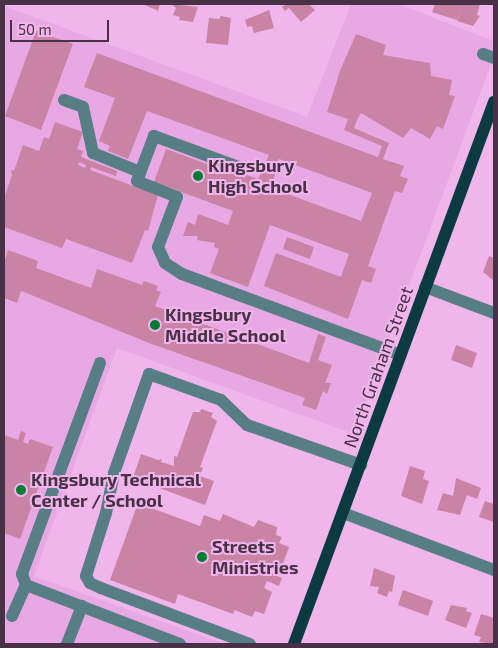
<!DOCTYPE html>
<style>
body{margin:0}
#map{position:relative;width:498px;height:648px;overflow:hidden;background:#f0b5eb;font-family:"Exo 2",sans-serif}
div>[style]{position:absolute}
.built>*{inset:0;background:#e8a8e3}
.building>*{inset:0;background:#c983a5}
.minor>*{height:12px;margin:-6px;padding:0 6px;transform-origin:6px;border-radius:6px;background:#587e85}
.major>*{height:12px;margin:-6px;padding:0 6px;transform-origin:6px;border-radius:6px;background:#0c3a41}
.dots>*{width:14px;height:14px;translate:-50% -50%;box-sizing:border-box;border:2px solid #f0b5eb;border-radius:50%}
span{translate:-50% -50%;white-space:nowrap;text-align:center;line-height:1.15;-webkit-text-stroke:4px #f0b5eb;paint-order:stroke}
.poi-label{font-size:18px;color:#483146;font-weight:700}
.left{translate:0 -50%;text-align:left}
.street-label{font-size:18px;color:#483146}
.frame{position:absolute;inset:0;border:5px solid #483146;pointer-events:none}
.scale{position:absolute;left:10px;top:20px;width:99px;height:22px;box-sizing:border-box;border:2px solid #483146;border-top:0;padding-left:6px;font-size:15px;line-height:18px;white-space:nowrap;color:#483146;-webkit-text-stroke:4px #f0b5eb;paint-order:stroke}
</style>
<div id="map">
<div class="built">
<div style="clip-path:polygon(351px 4px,398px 4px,494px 41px,494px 56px,354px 434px,117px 348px,34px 576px,224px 644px,4px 644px,4px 6px,307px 117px)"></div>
</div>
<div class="building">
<div style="clip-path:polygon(143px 4px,160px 4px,158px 11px)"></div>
<div style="clip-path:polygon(171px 4px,198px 7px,193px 22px,179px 20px,180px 17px,173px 15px,176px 8px)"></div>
<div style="clip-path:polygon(286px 4px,309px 4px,315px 10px,301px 22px,289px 8px,285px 11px,282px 7px)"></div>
<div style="clip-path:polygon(435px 4px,480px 4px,477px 15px,480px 16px,473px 26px,457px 21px,462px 9px,457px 20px,432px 12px)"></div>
<div style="clip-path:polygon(269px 10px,274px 28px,254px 33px,252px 26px,247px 27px,245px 20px)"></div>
<div style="clip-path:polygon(221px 16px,231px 18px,228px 45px,206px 43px,209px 18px,219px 19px)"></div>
<div style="clip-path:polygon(36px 31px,73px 44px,41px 130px,5px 116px)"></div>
<div style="clip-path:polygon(evenodd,356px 34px,386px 45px,383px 55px,430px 63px,431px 76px,452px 80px,449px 95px,455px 96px,443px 129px,437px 126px,430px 139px,411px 128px,403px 138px,361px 113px,356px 122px,354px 128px,389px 143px,383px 159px,404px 166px,400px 176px,408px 179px,402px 193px,395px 191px,368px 266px,376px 269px,371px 283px,362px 280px,348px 319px,264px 286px,276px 253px,341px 277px,349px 254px,270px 225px,248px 287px,210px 273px,219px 249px,214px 247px,215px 243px,197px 240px,198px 236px,183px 236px,188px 222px,195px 225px,198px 214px,228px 225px,233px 211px,154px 182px,166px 149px,245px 178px,246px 175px,258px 179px,269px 155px,147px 111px,128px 159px,108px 151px,110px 146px,99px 141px,115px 98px,84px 87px,97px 53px,378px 157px,382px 146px,344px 130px,348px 119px,327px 112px,340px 71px,356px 34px,279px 159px,372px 193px,361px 221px,282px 192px,284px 189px,272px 185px,279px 159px)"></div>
<div style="clip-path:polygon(evenodd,55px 122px,83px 132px,77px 149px,83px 151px,81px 157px,117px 171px,116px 176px,91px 167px,90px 170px,158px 195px,148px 231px,145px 230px,132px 263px,66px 239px,62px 248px,4px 227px,4px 198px,12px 175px,11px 170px,14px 171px,23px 145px,39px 151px,44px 137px,49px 139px,55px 122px,79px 162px,86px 165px,85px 168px,78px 165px,79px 162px)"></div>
<div style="clip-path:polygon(287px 237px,314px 247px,310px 259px,283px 249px)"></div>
<div style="clip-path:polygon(8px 250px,38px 261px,36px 268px,91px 288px,97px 269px,142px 285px,144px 281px,158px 286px,156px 290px,161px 292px,155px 306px,309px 363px,318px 334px,326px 337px,318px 360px,332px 365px,325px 383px,331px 383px,327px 394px,323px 391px,316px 410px,302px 405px,305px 398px,149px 343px,24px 292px,21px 291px,17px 303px,4px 298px,4px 263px)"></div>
<div style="clip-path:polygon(489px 256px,494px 258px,493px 280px,483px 272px)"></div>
<div style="clip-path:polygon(456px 345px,477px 353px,472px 368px,451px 360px)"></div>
<div style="clip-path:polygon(201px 409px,213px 413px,211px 417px,217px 421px,200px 467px,203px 468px,200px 476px,214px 481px,205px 505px,133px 478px,141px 454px,158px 460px,162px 459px,161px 462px,174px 466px,174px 456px,177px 457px,193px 412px,200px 412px)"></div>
<div style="clip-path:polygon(21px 431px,26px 433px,23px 442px,28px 444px,30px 439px,53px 447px,20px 539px,4px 533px,4px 435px,18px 440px)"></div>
<div style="clip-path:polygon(410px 466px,425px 471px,423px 479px,429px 481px,422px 504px,401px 496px)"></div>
<div style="clip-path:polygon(456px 478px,481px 488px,477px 499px,467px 495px,460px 515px,437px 510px,443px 493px,453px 496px)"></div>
<div style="clip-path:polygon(485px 501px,494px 504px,494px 522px,479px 517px)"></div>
<div style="clip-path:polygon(138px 503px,200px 526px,204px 515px,220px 521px,223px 514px,254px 527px,258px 520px,277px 527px,276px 535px,282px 537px,279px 543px,289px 547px,281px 569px,272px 566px,270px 573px,282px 578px,279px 586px,267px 581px,264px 588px,272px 592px,264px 614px,255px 611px,252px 617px,235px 610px,233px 614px,178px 594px,175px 604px,110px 580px)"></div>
<div style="clip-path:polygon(374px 568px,395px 576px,392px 592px,389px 591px,387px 597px,377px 593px,379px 587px,370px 586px)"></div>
<div style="clip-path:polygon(403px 590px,433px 601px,428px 616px,398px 605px)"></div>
<div style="clip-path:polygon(451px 605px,467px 608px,466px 611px,472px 613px,466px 628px,445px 620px)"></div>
<div style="clip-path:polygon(481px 614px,494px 618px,494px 644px,479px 642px,481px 637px,474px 635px)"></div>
</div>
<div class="minor">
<div style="left:483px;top:54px;width:12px;rotate:20deg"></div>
<div style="left:64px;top:100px;width:20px;rotate:20deg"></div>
<div style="left:83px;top:107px;width:47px;rotate:77.7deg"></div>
<div style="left:93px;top:153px;width:51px;rotate:22deg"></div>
<div style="left:241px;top:168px;width:93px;rotate:-159.8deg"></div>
<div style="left:154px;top:136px;width:48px;rotate:110.7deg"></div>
<div style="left:137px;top:181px;width:43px;rotate:21.8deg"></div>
<div style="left:177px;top:197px;width:53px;rotate:110.8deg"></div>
<div style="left:158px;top:247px;width:17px;rotate:66deg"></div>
<div style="left:165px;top:263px;width:20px;rotate:33deg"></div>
<div style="left:182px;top:274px;width:233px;rotate:20.3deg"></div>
<div style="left:425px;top:287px;width:74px;rotate:20.6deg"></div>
<div style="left:100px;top:363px;width:225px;rotate:110.3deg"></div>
<div style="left:22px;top:574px;width:12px;rotate:70deg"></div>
<div style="left:26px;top:585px;width:165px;rotate:21deg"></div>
<div style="left:343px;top:513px;width:161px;rotate:20.7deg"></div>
<div style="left:12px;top:616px;width:34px;rotate:-66deg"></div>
<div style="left:67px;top:644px;width:41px;rotate:-68.5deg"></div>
<div style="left:250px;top:644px;width:159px;rotate:-159.4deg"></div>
<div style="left:101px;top:588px;width:12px;rotate:-156deg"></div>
<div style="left:90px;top:583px;width:8px;rotate:-120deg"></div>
<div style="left:86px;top:576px;width:66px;rotate:-72.4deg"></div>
<div style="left:106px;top:513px;width:41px;rotate:-78.7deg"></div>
<div style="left:114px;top:473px;width:105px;rotate:-70.5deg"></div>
<div style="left:149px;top:374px;width:77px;rotate:19.9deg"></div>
<div style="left:221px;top:400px;width:36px;rotate:44deg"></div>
<div style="left:247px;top:425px;width:121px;rotate:19.3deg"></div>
</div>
<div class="major">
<div style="left:294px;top:644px;width:578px;rotate:-69.75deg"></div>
</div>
<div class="dots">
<div style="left:198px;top:176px;background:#007d35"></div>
<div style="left:155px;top:325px;background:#007d35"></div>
<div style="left:21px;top:490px;background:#007d35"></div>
<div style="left:202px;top:557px;background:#007d35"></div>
</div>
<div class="poi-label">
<span class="left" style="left:208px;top:176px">Kingsbury<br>High School</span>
<span class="left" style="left:165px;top:325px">Kingsbury<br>Middle School</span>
<span class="left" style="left:31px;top:490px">Kingsbury Technical<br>Center / School</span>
<span class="left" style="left:212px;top:557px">Streets<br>Ministries</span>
</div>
<div class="street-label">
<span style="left:378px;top:367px;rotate:-70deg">North Graham Street</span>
</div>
<div class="frame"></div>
<div class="scale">50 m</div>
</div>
